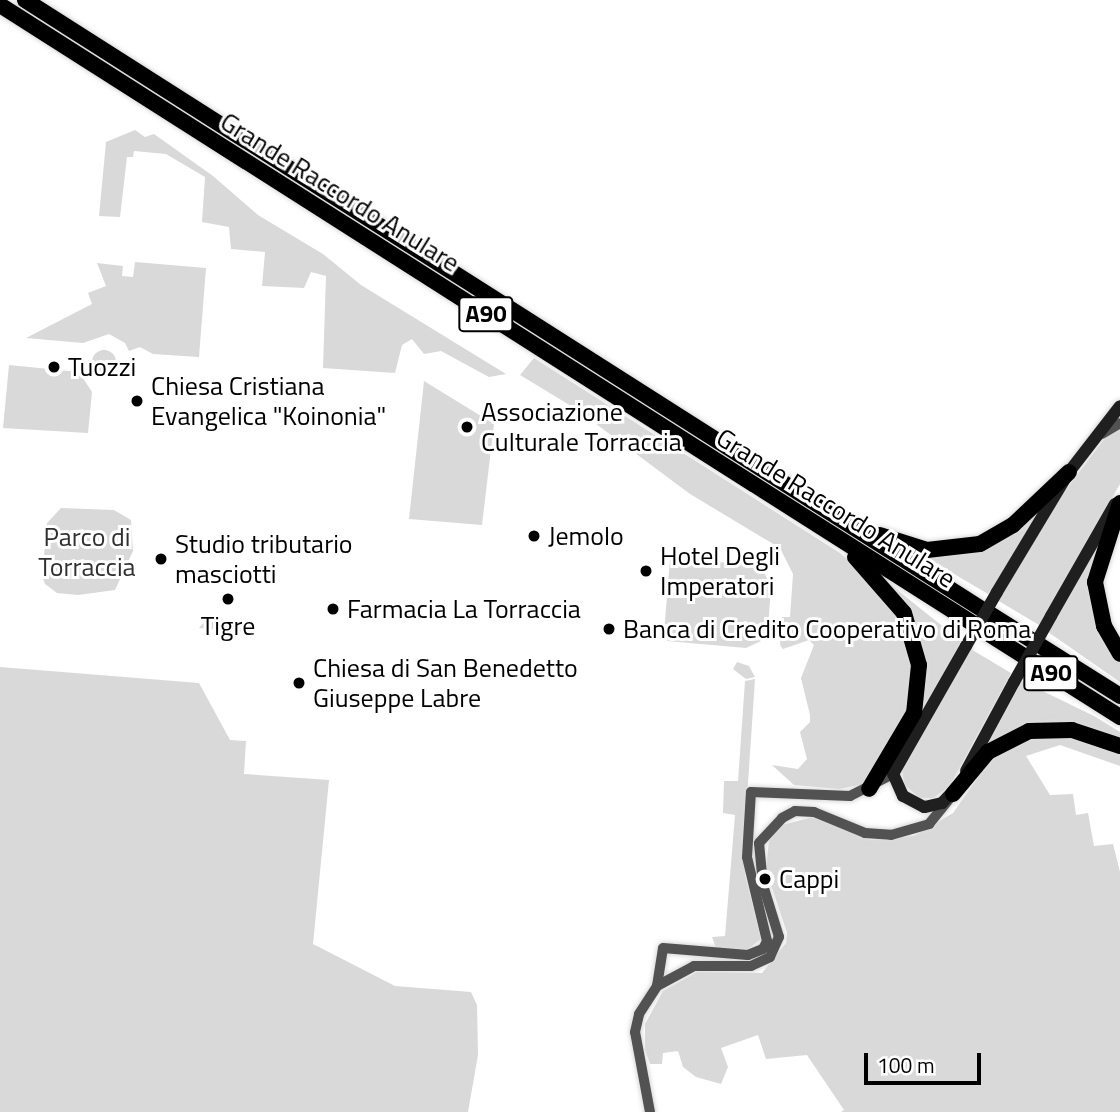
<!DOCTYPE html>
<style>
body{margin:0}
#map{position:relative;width:1120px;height:1112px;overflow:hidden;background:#fff;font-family:"Titillium Web",sans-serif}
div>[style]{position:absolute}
.green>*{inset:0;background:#d9d9d9}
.round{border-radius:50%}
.roads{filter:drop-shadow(0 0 2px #dbdbdb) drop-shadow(0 0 2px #dbdbdb)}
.tertiary>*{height:10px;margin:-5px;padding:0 5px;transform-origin:5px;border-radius:5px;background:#525252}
.secondary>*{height:12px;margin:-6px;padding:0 6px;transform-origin:6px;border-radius:6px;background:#1f1f1f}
.motorway>*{height:16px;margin:-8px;padding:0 8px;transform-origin:8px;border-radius:8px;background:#000}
.secondary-bridge>*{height:12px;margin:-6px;padding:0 6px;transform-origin:6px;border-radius:6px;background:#1f1f1f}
.dots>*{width:19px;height:19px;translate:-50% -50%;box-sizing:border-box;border:4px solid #fff;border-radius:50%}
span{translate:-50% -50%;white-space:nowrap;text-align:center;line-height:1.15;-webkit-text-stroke:6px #fff;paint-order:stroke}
.shield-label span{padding:2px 5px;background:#fff;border:2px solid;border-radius:5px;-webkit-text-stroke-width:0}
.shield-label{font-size:24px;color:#000;font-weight:700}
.street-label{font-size:26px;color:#000}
.poi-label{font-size:26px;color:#000}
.left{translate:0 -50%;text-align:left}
.park-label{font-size:26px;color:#303030}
.scale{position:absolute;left:864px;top:1053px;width:117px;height:32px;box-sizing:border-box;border:4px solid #000;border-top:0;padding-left:9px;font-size:21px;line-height:24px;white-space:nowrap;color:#000;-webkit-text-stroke:5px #fff;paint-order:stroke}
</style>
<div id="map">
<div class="green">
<div style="clip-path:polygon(135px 130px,145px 137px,154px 134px,213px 176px,258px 215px,323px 254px,361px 285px,506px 374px,489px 377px,441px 351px,424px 354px,412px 339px,402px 345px,395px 373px,323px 368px,326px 276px,311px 272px,304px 288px,262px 286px,265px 252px,231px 249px,229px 227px,202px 222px,205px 177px,166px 154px,134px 151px,133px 157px,127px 157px,120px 217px,99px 216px,106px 142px)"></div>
<div style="clip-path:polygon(135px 262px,206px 268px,199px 357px,153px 354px,140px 347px,129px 351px,125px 343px,109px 334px,83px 343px,26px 338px,92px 304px,88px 293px,106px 286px,97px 263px,123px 266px,122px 276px,133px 277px)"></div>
<div class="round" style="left:92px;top:350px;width:24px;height:24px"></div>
<div style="clip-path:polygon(534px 358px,840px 553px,867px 575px,901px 620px,913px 664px,911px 705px,865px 784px,839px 789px,794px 785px,772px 765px,798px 769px,807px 759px,800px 732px,810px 722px,810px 715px,801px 678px,814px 645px,809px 640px,783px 649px,780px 645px,782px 617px,790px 617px,793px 574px,780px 548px,690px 494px,576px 409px,520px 375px)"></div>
<div style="clip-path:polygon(9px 365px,79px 372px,92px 392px,88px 433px,3px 428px)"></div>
<div style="clip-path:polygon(424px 381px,494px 424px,482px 525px,409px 519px)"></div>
<div style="clip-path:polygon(1120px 425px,1120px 484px,1039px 625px,997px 600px,1059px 499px,1111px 430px)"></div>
<div style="clip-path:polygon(1048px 499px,988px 594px,917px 552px,952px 553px)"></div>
<div style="clip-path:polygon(61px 508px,114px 510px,131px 520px,133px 551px,115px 590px,78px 595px,57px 593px,45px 584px,42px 576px,47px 523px)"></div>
<div style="clip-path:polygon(1099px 541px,1092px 570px,1120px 659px,1120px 682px,1048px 632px)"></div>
<div style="clip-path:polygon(670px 559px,748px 564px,763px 571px,771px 586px,768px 629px,761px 641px,746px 648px,667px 641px,664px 633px)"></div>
<div style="clip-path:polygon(891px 585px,961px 641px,921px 715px,922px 702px)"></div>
<div style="clip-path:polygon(206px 620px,255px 623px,254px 633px,199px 628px)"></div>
<div style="clip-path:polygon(969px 648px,1011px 673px,949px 787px,933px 798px,919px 798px,904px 784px,902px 768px)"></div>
<div style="clip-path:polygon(737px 662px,749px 666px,755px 677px,746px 679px,733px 669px)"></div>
<div style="clip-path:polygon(0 667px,199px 683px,230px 740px,246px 741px,244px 774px,329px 780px,313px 944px,395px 986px,471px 992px,477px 1005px,478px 1055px,468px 1112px,0 1112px)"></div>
<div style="clip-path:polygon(755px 679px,744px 843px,745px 875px,761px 939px,747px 950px,716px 948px,712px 937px,725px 936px,735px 815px,723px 813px,724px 781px,738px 781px,745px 681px)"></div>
<div style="clip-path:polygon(1020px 680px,1094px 716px,1120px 732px,1120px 739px,1066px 723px,978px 757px)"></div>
<div style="clip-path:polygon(1042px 732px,1120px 748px,1120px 766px,1060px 745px,1026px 756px,1050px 795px,1073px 794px,1076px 815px,1088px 813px,1094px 846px,1113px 844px,1120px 872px,1120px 1112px,841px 1112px,844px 1110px,807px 1055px,766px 1059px,758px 1035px,721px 1048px,728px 1067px,721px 1084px,696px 1077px,683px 1067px,678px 1051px,663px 1053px,662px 1064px,650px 1064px,645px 1050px,645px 1024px,663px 991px,697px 972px,762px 973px,786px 943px,787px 933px,766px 870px,769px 840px,782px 825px,813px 817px,871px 840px,914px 836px,953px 813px,996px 752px)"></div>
</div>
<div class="roads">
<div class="tertiary">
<div style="left:1102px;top:434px;width:21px;rotate:-31deg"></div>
<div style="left:657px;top:986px;width:42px;rotate:-28.4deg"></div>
<div style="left:694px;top:966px;width:57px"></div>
<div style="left:751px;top:966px;width:21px;rotate:-25deg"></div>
<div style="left:770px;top:957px;width:22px;rotate:-66deg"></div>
<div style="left:779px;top:937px;width:54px;rotate:-107.1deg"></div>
<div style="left:763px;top:885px;width:42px;rotate:-95.4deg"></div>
<div style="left:759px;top:843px;width:34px;rotate:-47deg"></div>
<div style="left:782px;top:818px;width:15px;rotate:-28deg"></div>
<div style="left:795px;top:811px;width:19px;rotate:3deg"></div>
<div style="left:814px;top:812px;width:55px;rotate:22.4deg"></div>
<div style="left:865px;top:833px;width:26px;rotate:4deg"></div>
<div style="left:891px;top:835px;width:40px;rotate:-16deg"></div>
<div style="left:929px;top:824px;width:36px;rotate:-51deg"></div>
<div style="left:650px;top:1112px;width:81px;rotate:-100.6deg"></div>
<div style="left:635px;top:1032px;width:18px;rotate:-77deg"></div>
<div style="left:639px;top:1014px;width:33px;rotate:-57deg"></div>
<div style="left:657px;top:986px;width:38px;rotate:-81deg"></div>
<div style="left:663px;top:948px;width:85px;rotate:4.7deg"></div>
<div style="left:748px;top:955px;width:16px;rotate:-22deg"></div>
<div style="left:763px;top:949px;width:9px;rotate:-63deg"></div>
<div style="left:767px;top:941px;width:86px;rotate:-103.4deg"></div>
<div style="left:747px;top:857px;width:65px;rotate:-86.5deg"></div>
<div style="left:751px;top:792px;width:99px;rotate:2.3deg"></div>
<div style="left:850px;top:796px;width:48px;rotate:-27.1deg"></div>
</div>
<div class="secondary">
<div style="left:997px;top:592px;width:140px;rotate:-59deg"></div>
<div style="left:1069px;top:472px;width:83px;rotate:-52.3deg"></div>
<div style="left:1051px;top:616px;width:129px;rotate:-60.3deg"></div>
<div style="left:966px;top:771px;width:101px;rotate:-61.7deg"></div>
<div style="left:957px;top:787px;width:22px;rotate:133deg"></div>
<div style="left:942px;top:803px;width:18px;rotate:167deg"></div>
<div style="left:924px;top:807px;width:24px;rotate:-152deg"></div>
<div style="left:903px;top:796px;width:24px;rotate:-114deg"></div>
<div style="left:893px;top:774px;width:147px;rotate:-60.3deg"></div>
</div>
<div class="motorway">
<div style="left:25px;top:0;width:1132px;rotate:32.48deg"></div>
<div style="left:0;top:5px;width:1152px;rotate:32.45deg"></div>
<div style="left:1120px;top:503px;width:83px;rotate:107.6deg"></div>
<div style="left:1095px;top:582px;width:45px;rotate:78.4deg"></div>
<div style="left:1104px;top:626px;width:32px;rotate:60deg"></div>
<div style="left:880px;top:535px;width:49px;rotate:17.7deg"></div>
<div style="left:927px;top:550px;width:53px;rotate:-6.5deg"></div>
<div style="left:980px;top:544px;width:38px;rotate:-30deg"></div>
<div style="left:1013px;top:525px;width:77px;rotate:-43.4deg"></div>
<div style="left:855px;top:557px;width:74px;rotate:48.8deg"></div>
<div style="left:904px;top:613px;width:54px;rotate:73.9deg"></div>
<div style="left:919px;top:665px;width:48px;rotate:95.9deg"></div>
<div style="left:914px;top:713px;width:88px;rotate:120.6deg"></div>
<div style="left:990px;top:614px;width:154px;rotate:32.2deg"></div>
<div style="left:981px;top:629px;width:165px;rotate:32.3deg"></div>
<div style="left:953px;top:794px;width:55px;rotate:-50.2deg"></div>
<div style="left:988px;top:752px;width:46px;rotate:-27.1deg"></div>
<div style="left:1029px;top:731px;width:43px;rotate:-1.3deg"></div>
<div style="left:1072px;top:730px;width:51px;rotate:18.4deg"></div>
</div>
</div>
<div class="secondary-bridge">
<div style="left:966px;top:646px;width:62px;rotate:-60.1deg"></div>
<div style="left:1014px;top:682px;width:76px;rotate:-60.7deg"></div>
</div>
<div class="dots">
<div style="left:54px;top:367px;background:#000"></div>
<div style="left:137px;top:401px;background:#000"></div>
<div style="left:467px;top:427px;background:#000"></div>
<div style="left:534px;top:536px;background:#000"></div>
<div style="left:161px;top:559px;background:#000"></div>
<div style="left:646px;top:571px;background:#000"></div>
<div style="left:228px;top:599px;background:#000"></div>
<div style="left:333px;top:609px;background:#000"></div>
<div style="left:609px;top:629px;background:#000"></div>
<div style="left:299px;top:683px;background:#000"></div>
<div style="left:765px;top:879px;background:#000"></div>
</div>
<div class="shield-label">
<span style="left:486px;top:314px">A90</span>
<span style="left:1051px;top:673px">A90</span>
</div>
<div class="street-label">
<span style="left:340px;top:192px;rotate:32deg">Grande Raccordo Anulare</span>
<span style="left:836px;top:508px;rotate:32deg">Grande Raccordo Anulare</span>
</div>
<div class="poi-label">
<span class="left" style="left:68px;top:367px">Tuozzi</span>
<span class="left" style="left:151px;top:401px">Chiesa Cristiana<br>Evangelica "Koinonia"</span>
<span class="left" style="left:481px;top:427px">Associazione<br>Culturale Torraccia</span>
<span class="left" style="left:548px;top:536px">Jemolo</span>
<span class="left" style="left:175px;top:559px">Studio tributario<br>masciotti</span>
<span class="left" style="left:660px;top:571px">Hotel Degli<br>Imperatori</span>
<span class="left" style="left:347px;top:609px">Farmacia La Torraccia</span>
<span style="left:228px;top:626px">Tigre</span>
<span class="left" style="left:623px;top:629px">Banca di Credito Cooperativo di Roma</span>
<span class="left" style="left:313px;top:683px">Chiesa di San Benedetto<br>Giuseppe Labre</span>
<span class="left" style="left:779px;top:879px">Cappi</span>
</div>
<div class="park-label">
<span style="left:87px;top:552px">Parco di<br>Torraccia</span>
</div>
<div class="scale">100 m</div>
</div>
